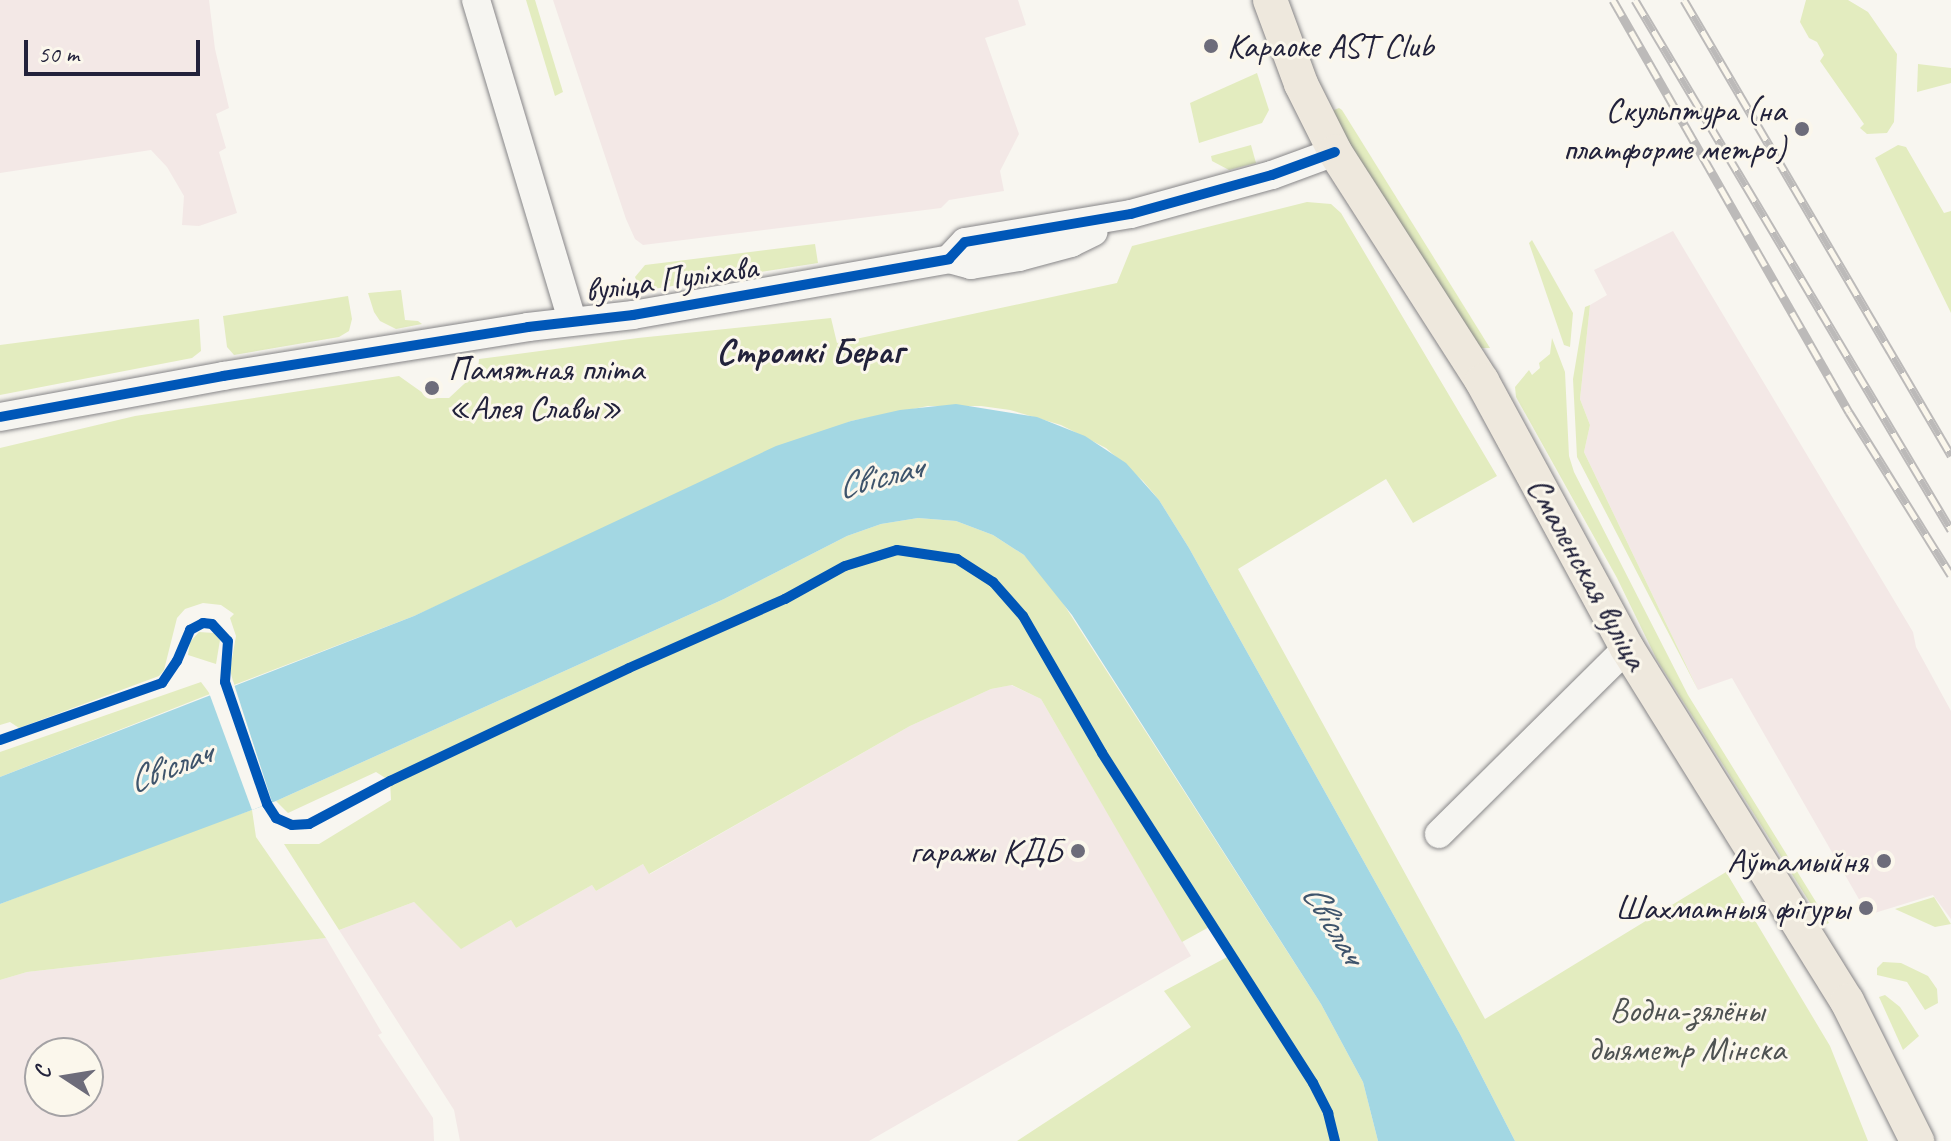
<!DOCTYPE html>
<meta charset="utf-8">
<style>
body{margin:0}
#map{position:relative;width:1951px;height:1141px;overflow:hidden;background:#f8f6f0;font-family:Caveat,sans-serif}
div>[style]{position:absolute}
.built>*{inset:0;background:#f3e8e6}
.green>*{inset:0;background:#e3ecbf}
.water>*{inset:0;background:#a3d7e3}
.pier>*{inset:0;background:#f8f6f0}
.roads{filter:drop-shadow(0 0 2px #878688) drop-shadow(0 0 2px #878688)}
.minor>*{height:28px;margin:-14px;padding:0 14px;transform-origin:14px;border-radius:14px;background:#f6f5f1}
.major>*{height:34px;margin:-17px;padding:0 17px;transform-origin:17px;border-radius:17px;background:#eee8dd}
.rail>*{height:9px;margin-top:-4.5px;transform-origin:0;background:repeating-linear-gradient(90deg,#fbf7ec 0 18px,#bcbab9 0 36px);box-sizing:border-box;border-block:2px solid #bcbab9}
.cycleway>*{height:10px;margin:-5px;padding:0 5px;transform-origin:5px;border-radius:5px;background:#0057b8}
.dots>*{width:22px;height:22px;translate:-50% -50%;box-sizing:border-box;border:4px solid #fbf7ec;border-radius:50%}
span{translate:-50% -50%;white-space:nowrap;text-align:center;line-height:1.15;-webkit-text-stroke:6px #fbf7ec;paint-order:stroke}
.poi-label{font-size:34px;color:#22223b}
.left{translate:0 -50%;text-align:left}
.right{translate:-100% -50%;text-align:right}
.street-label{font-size:34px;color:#22223b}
.park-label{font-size:34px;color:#4e5252}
.neighbourhood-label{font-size:36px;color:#22223b;font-weight:700}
.water-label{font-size:36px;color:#3e546c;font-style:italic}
.north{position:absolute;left:24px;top:1037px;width:80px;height:80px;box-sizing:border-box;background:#fbf7ec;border:2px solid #a4a2a5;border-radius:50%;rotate:282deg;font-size:22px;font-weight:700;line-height:32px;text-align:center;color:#22223b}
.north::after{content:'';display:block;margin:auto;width:28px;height:36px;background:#6d6c7a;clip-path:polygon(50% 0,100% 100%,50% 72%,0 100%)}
.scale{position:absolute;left:24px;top:40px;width:176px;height:36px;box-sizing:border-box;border:4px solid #22223b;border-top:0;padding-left:10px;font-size:24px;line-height:28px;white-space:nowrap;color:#22223b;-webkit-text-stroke:6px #fbf7ec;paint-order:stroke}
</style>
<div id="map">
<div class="built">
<div style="clip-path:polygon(0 0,209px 0,215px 49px,229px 108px,216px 114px,226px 148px,219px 152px,237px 213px,199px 226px,182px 225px,184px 196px,167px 167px,151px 150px,0 173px)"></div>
<div style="clip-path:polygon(553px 0,1018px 0,1026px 25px,985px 38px,1019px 134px,1000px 171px,1004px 191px,949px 200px,941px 208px,643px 245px,635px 239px,626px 219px)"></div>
<div style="clip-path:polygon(1673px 231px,1913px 632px,1916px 647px,1951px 711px,1951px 919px,1933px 895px,1868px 915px,1732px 678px,1698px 690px,1584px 452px,1590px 425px,1580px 399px,1590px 305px,1607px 295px,1594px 270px)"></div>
<div style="clip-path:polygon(1011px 685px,1041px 699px,1191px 956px,869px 1141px,460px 1141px,454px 1110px,339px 930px,414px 902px,462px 948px,511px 920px,516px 928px,592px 885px,596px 891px,643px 864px,650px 874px,910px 726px,991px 689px)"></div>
<div style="clip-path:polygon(evenodd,326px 938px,382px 1033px,378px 1035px,433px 1118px,434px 1141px,0 1141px,0 980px,27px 972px,326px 938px,40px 1053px,88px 1053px,88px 1101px,40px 1101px,40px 1053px)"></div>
</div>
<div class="green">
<div style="clip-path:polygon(526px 0,535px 0,563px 92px,555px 96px)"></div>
<div style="clip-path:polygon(1806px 0,1848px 0,1868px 12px,1897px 54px,1894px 122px,1887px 133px,1867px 134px,1860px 128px,1864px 124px,1820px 61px,1824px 55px,1817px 42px,1809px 38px,1800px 22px)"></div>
<div style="clip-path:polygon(1918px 64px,1951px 68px,1951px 83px,1917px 92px)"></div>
<div style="clip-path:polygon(1257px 73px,1269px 110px,1262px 123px,1199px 143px,1190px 103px)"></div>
<div style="clip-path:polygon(1339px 108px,1342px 110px,1490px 348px,1474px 348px,1333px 116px,1334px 110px)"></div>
<div style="clip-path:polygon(1251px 145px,1256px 163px,1229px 170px,1212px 161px,1211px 156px)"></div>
<div style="clip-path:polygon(1898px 145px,1906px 147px,1944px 213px,1951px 211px,1951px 313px,1875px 158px)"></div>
<div style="clip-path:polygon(1307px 202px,1331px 204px,1341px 213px,1497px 476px,1413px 523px,1386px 479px,1238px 569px,1485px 1019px,1726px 872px,1830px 1046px,1868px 1141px,1515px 1141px,1460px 1034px,1189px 548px,1159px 500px,1143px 481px,1106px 448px,1061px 425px,1010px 410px,981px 406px,928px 406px,851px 421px,414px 616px,234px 685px,230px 670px,236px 636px,230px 618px,234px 614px,221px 605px,203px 603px,185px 609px,177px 618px,164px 670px,159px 676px,19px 728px,10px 722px,0 725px,0 448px,135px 416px,399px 376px,430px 398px,449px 398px,478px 371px,479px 359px,638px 338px,831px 318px,837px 343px,1117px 283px,1132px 246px)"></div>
<div style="clip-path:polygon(1532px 240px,1573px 313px,1570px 347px,1564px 345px,1529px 243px)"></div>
<div style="clip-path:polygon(815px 244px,818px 263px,641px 291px,635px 277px,645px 265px)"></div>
<div style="clip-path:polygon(401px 290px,405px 320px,418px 321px,422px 324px,396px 329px,380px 321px,374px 312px,368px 293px)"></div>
<div style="clip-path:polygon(348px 296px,352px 319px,349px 331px,339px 337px,234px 355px,227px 347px,223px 316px)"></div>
<div style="clip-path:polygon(1590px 305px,1580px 399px,1590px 425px,1584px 452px,1698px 690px,1577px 457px,1573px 379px,1585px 307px)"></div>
<div style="clip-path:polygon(199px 319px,201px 351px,192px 358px,0 395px,0 345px)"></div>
<div style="clip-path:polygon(1552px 338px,1565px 372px,1569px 456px,1574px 472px,1688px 695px,1829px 923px,1824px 925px,1657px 660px,1617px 578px,1516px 397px,1515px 387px,1529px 370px,1532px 375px,1540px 368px,1539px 363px,1550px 354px)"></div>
<div style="clip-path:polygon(918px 518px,956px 521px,993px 535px,1024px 555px,1050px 583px,1321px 1004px,1363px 1082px,1378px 1141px,1017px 1141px,1191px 1027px,1164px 991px,1229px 956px,1211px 926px,1182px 942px,1041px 699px,1012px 685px,991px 689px,910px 726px,649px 874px,643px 864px,596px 891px,592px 885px,516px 928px,511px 920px,461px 949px,414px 902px,339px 930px,284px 844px,319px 844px,391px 800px,390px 781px,376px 772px,288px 813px,276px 801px,724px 599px,847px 536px,881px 524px)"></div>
<div style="clip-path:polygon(199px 632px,214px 633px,220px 640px,216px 664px,188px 655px,190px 642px)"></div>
<div style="clip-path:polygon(201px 682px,210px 694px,0 777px,0 752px)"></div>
<div style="clip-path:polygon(252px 810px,256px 837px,326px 938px,27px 972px,0 980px,0 904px,160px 842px)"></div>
<div style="clip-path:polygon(1934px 897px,1951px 924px,1935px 927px,1895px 909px)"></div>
<div style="clip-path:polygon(1883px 962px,1901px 963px,1928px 976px,1937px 989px,1938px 1003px,1925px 1010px,1907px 982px,1877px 975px,1877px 968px)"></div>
<div style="clip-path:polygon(1885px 995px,1900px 1007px,1919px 1036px,1903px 1050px,1879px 997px)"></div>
</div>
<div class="water">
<div style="clip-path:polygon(956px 404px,1037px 417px,1085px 436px,1126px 463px,1159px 500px,1189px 548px,1460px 1034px,1515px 1141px,1378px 1141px,1363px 1082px,1321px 1004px,1072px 615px,1024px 555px,993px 535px,956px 521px,918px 518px,881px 524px,847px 536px,724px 599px,276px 801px,0 904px,0 777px,414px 616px,776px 446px,851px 421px,900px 410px)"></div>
</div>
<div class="pier">
<div style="clip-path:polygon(233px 681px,272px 802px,252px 810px,208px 690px)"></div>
</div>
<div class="roads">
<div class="minor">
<div style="left:476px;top:0;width:334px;rotate:73.3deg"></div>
<div style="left:949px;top:259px;width:23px;rotate:15deg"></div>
<div style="left:971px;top:265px;width:49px;rotate:-9.5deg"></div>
<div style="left:1019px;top:257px;width:54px;rotate:-15.1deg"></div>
<div style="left:1071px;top:243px;width:25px;rotate:-26deg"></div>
<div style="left:0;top:417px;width:227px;rotate:-10.4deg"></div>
<div style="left:223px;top:376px;width:309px;rotate:-9.1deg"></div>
<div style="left:528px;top:327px;width:106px;rotate:-6.5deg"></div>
<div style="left:633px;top:315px;width:321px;rotate:-10deg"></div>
<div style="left:949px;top:259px;width:23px;rotate:-47deg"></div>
<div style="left:965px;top:242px;width:168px;rotate:-9.6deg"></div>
<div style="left:1131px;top:214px;width:146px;rotate:-15.5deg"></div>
<div style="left:1272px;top:175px;width:67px;rotate:-20.1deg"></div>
<div style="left:1439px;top:834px;width:264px;rotate:-44.7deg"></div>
</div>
<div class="major">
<div style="left:1270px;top:0;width:90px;rotate:69.7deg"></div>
<div style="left:1301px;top:84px;width:76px;rotate:63.4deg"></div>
<div style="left:1335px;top:152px;width:272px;rotate:57.3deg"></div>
<div style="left:1482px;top:381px;width:304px;rotate:61.5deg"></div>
<div style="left:1627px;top:648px;width:416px;rotate:58.1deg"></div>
<div style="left:1847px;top:1001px;width:157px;rotate:63.4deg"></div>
</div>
</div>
<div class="rail">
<div style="left:1613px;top:0;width:475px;rotate:60.2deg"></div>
<div style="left:1849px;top:412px;width:192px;rotate:58deg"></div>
<div style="left:1635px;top:0;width:617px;rotate:59.2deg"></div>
<div style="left:1684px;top:0;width:528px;rotate:59.6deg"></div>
</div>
<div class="cycleway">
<div style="left:0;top:417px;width:227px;rotate:-10.4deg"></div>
<div style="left:223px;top:376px;width:309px;rotate:-9.1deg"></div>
<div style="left:528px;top:327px;width:106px;rotate:-6.5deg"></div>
<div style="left:633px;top:315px;width:321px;rotate:-10deg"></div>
<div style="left:949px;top:259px;width:23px;rotate:-47deg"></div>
<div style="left:965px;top:242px;width:168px;rotate:-9.6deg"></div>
<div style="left:1131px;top:214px;width:146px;rotate:-15.5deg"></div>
<div style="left:1272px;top:175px;width:67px;rotate:-20.1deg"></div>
<div style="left:0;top:740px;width:172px;rotate:-19.4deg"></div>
<div style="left:162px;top:683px;width:27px;rotate:-56deg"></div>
<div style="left:177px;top:661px;width:34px;rotate:-67deg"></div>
<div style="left:190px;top:630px;width:15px;rotate:-28deg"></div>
<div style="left:203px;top:623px;width:9px;rotate:6deg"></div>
<div style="left:212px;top:624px;width:23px;rotate:47deg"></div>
<div style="left:228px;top:641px;width:41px;rotate:94.2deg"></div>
<div style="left:225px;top:682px;width:129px;rotate:71deg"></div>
<div style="left:267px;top:804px;width:17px;rotate:57deg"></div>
<div style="left:276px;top:818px;width:17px;rotate:24deg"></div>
<div style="left:292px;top:825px;width:17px;rotate:-3deg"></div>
<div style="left:309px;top:824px;width:92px;rotate:-28deg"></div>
<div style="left:390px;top:781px;width:264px;rotate:-25.3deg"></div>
<div style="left:629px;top:668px;width:171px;rotate:-23.9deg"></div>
<div style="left:785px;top:599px;width:68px;rotate:-28.8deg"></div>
<div style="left:845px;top:566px;width:54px;rotate:-17.1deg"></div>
<div style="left:897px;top:550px;width:61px;rotate:8.5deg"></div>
<div style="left:957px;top:559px;width:43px;rotate:32.6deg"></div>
<div style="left:993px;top:582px;width:45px;rotate:48.6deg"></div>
<div style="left:1023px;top:616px;width:158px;rotate:60deg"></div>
<div style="left:1102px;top:753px;width:392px;rotate:57.4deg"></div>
<div style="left:1313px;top:1083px;width:34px;rotate:63deg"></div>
<div style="left:1328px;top:1113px;width:29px;rotate:76deg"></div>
</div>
<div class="dots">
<div style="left:1211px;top:46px;background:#6d6c7a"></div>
<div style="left:1802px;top:129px;background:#6d6c7a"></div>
<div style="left:432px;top:388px;background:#6d6c7a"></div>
<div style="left:1078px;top:851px;background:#6d6c7a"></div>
<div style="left:1884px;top:861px;background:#6d6c7a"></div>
<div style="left:1866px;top:908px;background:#6d6c7a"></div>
</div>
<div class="poi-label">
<span class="left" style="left:1227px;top:46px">Караоке AST Club</span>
<span class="right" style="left:1786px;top:129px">Скульптура (на<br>платформе метро)</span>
<span class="left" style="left:448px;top:388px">Памятная пліта<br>«Алея Славы»</span>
<span class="right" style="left:1062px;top:851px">гаражы КДБ</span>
<span class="right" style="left:1868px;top:861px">Аўтамыйня</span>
<span class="right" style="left:1850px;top:908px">Шахматныя фігуры</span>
</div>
<div class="street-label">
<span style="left:671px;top:278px;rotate:-8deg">вуліца Пуліхава</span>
<span style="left:1588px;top:573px;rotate:61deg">Смаленская вуліца</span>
</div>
<div class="park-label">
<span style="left:1687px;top:1029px">Водна-зялёны<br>дыяметр Мінска</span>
</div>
<div class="neighbourhood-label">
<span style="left:810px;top:352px">Стромкі Бераг</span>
</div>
<div class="water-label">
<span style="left:879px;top:477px;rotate:-14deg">Свіслач</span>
<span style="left:169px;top:767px;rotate:-21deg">Свіслач</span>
<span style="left:1333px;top:923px;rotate:59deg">Свіслач</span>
</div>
<div class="north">С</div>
<div class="scale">50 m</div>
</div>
